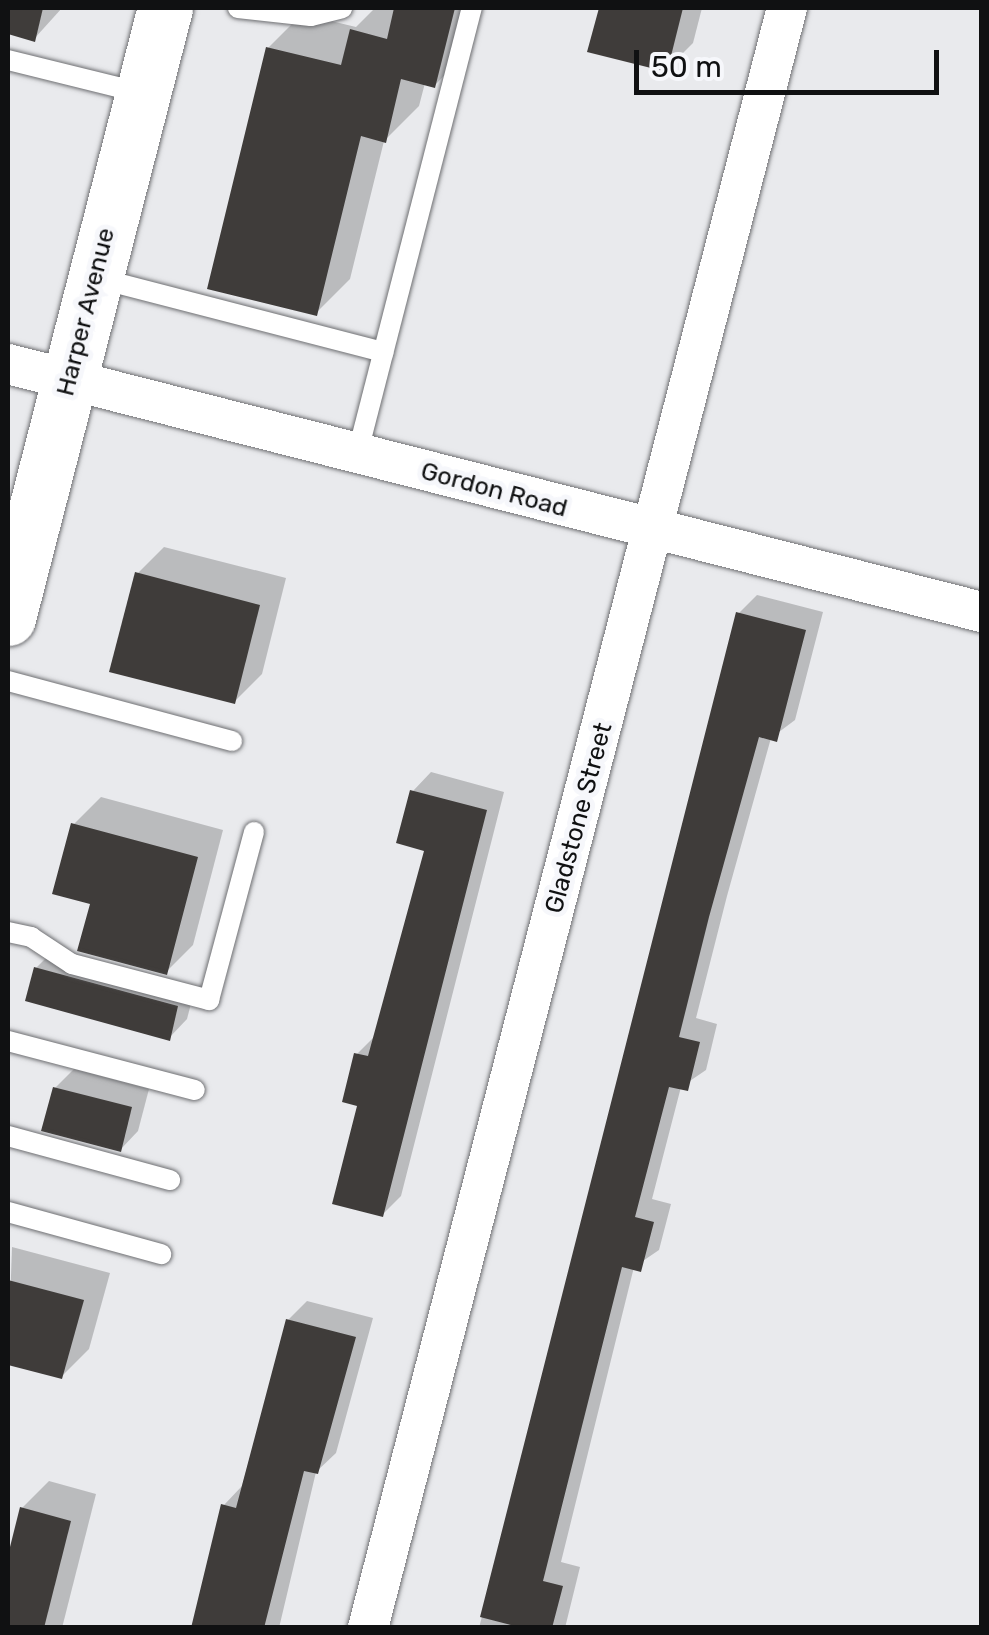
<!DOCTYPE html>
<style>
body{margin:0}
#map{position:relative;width:989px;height:1635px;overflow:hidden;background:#e9eaed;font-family:Rubik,sans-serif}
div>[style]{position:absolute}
.shadow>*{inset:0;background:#0003}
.building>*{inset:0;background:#3f3c3a}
.roads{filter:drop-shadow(0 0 2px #6e6f72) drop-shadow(0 0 2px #6e6f72)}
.lane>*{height:20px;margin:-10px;padding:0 10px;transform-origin:10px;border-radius:10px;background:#fff}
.street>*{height:40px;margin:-20px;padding:0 20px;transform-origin:20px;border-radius:20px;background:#fff}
.secondary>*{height:55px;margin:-27.5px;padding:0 27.5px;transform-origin:27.5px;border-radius:27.5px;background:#fff}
span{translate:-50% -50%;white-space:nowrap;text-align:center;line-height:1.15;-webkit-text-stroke:10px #f6f7fb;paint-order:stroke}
.street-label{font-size:25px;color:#101112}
.frame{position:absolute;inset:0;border:10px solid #101112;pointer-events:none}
.scale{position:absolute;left:634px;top:50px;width:305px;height:45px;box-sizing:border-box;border:5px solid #101112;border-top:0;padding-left:12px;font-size:30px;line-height:35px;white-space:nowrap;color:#101112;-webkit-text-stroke:8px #f6f7fb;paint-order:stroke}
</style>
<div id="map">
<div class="shadow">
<div style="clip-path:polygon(8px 8px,62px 8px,34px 39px,8px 32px)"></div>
<div style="clip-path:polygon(375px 8px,479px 8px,468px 51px,435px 85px,425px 83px,419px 106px,384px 141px,350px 279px,316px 313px,268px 48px,302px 14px,356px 27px)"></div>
<div style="clip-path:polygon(601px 8px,702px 8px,693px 43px,666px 70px,590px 50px)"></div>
<div style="clip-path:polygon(164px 547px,286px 578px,262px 674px,235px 701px,137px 574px)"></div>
<div style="clip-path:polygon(757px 595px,823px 612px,795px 720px,771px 738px,727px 896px,696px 1018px,717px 1024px,706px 1070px,681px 1087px,652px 1199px,671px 1204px,659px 1250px,634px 1267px,561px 1562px,580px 1567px,565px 1628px,479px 1628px,738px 614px)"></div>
<div style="clip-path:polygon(431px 772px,504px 792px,401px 1196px,382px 1215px,357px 1054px,375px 1036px,427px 849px,413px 791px)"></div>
<div style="clip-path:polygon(101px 797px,223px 830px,193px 945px,166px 972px,93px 903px,74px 824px)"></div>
<div style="clip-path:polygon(55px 949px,195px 988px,187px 1019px,169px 1038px,36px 968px)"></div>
<div style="clip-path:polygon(74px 1069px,149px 1089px,138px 1131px,120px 1150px,55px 1088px)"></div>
<div style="clip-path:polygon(12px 1247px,110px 1273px,89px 1349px,62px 1376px,8px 1362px)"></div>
<div style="clip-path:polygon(307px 1301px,373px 1318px,336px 1453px,316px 1472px,279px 1628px,192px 1628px,224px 1505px,242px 1486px,288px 1320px)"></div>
<div style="clip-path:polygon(49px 1481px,96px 1494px,62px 1628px,8px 1628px,8px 1565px,22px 1508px)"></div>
</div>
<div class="building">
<div style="clip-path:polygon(8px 8px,43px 8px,35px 42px,8px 34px)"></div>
<div style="clip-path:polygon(394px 8px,455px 8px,435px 88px,401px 79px,386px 143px,361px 136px,317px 316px,207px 289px,266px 47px,341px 65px,350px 29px,387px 39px)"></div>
<div style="clip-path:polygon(599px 8px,683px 8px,667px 72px,587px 52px)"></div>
<div style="clip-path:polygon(135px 572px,260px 605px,235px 704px,109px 672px)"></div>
<div style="clip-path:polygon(736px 612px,806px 630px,777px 742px,759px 737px,709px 917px,679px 1037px,700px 1042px,688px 1091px,669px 1087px,635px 1217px,654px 1222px,641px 1272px,622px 1267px,543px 1581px,563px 1586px,552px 1628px,522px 1628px,480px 1617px)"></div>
<div style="clip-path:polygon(410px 790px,487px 810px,383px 1217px,332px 1204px,357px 1106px,342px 1102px,354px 1053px,368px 1056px,424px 851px,396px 843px)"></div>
<div style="clip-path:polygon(71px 823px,198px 857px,167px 975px,77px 951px,90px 904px,52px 894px)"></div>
<div style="clip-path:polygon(34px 967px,178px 1006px,170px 1041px,25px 1001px)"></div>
<div style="clip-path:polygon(53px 1087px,132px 1107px,121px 1152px,41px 1131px)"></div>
<div style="clip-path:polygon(8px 1280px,84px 1300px,62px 1379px,8px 1365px)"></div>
<div style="clip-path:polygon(286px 1319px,356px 1337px,318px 1474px,304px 1471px,264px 1628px,191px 1628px,221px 1504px,236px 1508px)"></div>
<div style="clip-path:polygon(20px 1507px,71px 1521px,44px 1628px,8px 1628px,8px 1555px)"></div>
</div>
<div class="roads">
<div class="lane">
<div style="left:238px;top:8px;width:73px;rotate:6.3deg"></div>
<div style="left:311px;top:16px;width:32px;rotate:-14deg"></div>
<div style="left:8px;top:60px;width:137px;rotate:13.9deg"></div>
<div style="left:97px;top:278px;width:296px;rotate:14.5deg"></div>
<div style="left:357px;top:455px;width:462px;rotate:-75.6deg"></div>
<div style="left:8px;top:681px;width:232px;rotate:15deg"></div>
<div style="left:8px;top:932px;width:24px;rotate:12deg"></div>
<div style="left:31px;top:937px;width:49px;rotate:33.4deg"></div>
<div style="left:72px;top:964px;width:142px;rotate:14.7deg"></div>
<div style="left:209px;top:1000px;width:174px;rotate:-75deg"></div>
<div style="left:8px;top:1041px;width:193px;rotate:14.7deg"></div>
<div style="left:8px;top:1136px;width:168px;rotate:15.2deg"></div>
<div style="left:8px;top:1212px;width:159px;rotate:15.4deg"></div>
</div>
<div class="street">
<div style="left:8px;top:364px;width:1005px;rotate:14.29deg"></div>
<div style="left:368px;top:1628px;width:1673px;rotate:-75.5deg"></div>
</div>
<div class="secondary">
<div style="left:8px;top:618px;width:630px;rotate:-75.57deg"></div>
</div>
</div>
<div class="street-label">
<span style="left:86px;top:312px;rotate:-76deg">Harper Avenue</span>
<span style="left:494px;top:490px;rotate:15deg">Gordon Road</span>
<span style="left:579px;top:818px;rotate:-75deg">Gladstone Street</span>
</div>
<div class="frame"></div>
<div class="scale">50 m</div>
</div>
